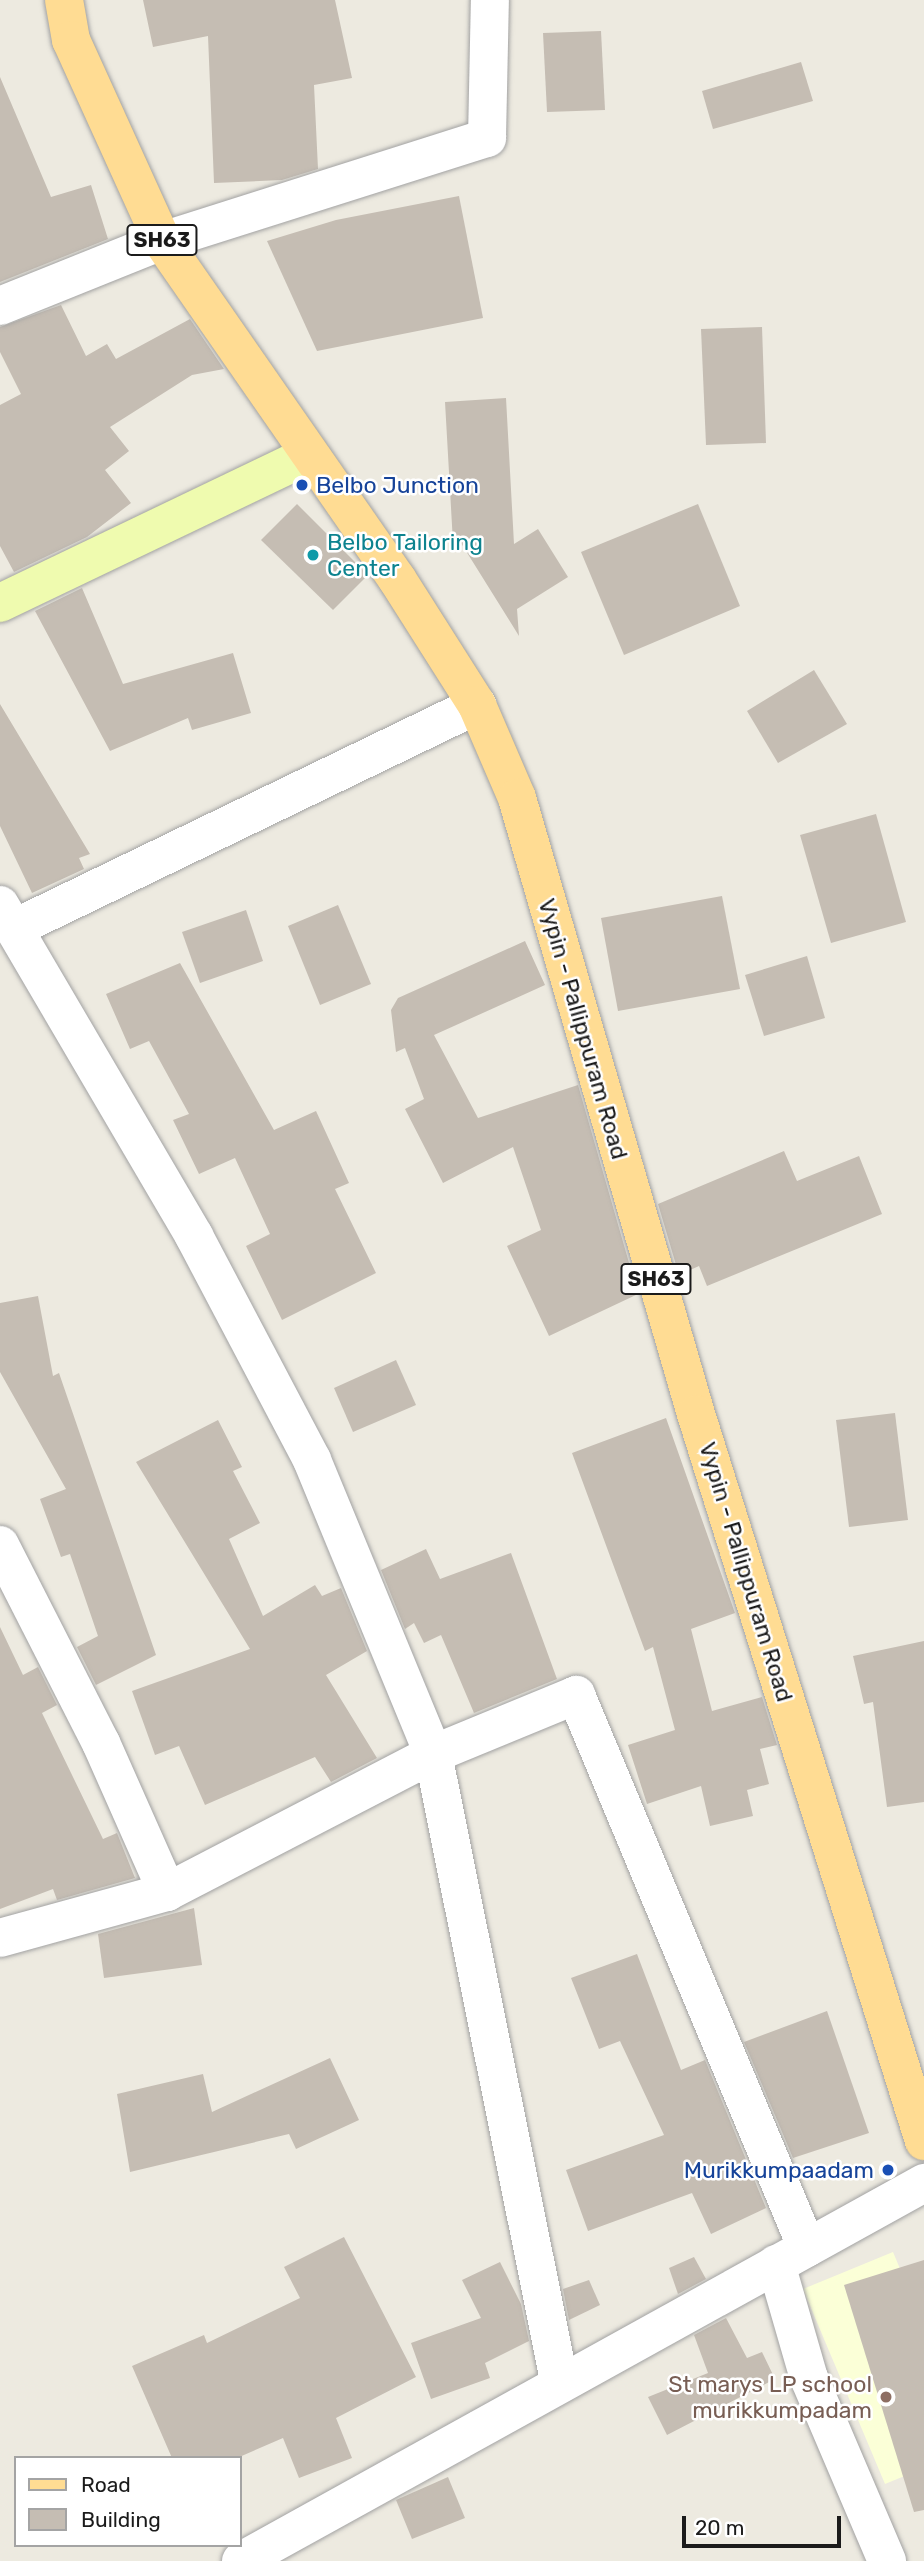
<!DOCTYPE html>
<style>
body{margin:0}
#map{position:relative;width:924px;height:2561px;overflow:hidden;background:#edeae0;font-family:Rubik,sans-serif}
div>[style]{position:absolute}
.education>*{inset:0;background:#fbffd7}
.building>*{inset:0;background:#c5bdb3}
.roads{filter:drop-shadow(0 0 2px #a2a2a2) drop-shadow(0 0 2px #a2a2a2)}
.minor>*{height:38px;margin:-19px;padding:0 19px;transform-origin:19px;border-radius:19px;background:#fff}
.secondary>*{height:38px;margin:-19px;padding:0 19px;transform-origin:19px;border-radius:19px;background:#effbaf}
.primary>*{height:38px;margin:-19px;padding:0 19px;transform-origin:19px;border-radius:19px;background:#ffdc93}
.dots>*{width:19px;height:19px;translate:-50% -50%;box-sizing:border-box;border:4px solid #fff;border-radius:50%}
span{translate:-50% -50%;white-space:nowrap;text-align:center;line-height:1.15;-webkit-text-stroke:5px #fff;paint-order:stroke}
.shield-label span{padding:2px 5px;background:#fff;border:2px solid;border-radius:5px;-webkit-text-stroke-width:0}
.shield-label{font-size:21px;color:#1b1b1b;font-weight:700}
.transit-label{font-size:23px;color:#164399}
.left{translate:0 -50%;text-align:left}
.right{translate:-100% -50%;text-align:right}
.culture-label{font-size:23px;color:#0d838f}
.street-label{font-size:23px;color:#1b1b1b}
.education-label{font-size:23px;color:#785e54}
.legend{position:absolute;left:14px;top:2456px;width:228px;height:91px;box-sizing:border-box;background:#fff;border:2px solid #a4a4a4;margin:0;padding:9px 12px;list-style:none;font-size:21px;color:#1b1b1b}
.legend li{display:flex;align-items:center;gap:14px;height:35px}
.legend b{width:35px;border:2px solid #a4a4a4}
.scale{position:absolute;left:682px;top:2516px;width:159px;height:32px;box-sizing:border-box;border:4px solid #1b1b1b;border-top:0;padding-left:9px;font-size:21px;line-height:24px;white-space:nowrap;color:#1b1b1b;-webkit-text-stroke:5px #fff;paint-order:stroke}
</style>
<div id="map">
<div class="education">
<div style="clip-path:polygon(893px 2252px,924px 2326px,924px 2468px,885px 2484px,803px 2289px)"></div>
</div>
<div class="building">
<div style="clip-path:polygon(143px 0,335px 0,352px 78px,314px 85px,318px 169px,282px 180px,214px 183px,208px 36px,153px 47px)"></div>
<div style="clip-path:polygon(601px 31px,605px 110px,547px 112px,543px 33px)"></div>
<div style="clip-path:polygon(801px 62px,813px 101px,713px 129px,702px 91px)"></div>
<div style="clip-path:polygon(0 77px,51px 197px,91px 185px,108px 239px,0 282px)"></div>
<div style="clip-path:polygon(459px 196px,483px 318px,317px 351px,267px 241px,336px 220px)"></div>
<div style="clip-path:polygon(61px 305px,86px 356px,107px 344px,116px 359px,190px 319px,224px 369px,192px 375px,110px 427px,129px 451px,105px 470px,131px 503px,87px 537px,14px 572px,0 546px,0 405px,21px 394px,0 352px,0 327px)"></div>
<div style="clip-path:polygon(762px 327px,766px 443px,706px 445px,701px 329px)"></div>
<div style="clip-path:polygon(506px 398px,514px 544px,538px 529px,568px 577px,517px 609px,519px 636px,461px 543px,453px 543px,445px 402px)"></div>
<div style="clip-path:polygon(297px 504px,368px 575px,333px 610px,261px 540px)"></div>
<div style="clip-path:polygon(698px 504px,740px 606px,624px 655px,581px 552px)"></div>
<div style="clip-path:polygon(82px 588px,123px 684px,233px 653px,251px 713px,192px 730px,188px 718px,110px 751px,35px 611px)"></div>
<div style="clip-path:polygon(814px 670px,847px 724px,778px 763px,747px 711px)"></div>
<div style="clip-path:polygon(0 704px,90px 854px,79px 858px,84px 869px,32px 893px,0 826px)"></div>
<div style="clip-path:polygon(876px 814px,906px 922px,831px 943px,800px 835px)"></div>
<div style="clip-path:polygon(722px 896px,740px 989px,618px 1011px,601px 918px)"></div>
<div style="clip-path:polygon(338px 905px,371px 984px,320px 1005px,288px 926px)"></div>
<div style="clip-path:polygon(246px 910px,263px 961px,200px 983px,182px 932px)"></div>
<div style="clip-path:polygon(525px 941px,545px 985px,434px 1035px,478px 1118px,578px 1085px,638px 1294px,549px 1336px,507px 1246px,541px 1230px,513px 1147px,443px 1183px,405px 1109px,424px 1099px,405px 1048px,396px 1052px,391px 1010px,398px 998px)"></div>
<div style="clip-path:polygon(807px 956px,825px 1018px,764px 1036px,745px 975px)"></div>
<div style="clip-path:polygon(180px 963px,274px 1130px,316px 1111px,349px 1183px,335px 1189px,376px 1273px,282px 1320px,246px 1246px,270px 1234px,235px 1158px,199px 1174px,173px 1120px,189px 1114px,149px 1041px,130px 1049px,106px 994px)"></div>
<div style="clip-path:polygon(784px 1151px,797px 1181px,859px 1156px,882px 1214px,707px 1286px,699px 1266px,679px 1275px,658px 1204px)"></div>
<div style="clip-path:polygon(38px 1296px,53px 1376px,59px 1373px,156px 1655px,96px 1685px,77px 1647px,98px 1636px,70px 1554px,61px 1557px,40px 1499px,66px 1489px,0 1372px,0 1303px)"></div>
<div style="clip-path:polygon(396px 1360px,416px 1405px,353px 1432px,334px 1388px)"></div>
<div style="clip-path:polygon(895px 1413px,908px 1520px,849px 1527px,836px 1420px)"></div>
<div style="clip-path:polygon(666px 1418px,735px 1613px,691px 1629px,712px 1711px,762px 1697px,777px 1745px,760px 1749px,769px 1784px,747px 1790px,753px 1816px,710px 1826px,701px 1786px,647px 1804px,628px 1745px,675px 1730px,653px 1647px,645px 1651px,572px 1453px)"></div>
<div style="clip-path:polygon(218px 1420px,242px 1467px,233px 1471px,260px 1523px,229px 1539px,263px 1616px,315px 1585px,322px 1596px,341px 1588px,367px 1651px,326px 1675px,377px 1758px,331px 1782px,315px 1757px,205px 1805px,179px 1746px,155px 1755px,132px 1691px,250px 1649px,136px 1462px)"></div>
<div style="clip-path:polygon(426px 1549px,440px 1579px,511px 1553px,557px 1679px,474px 1713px,441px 1635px,424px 1643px,414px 1623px,405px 1629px,381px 1570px)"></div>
<div style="clip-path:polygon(0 1627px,23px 1675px,38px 1667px,57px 1705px,42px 1713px,103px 1839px,117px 1833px,135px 1878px,57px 1900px,53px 1889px,0 1909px)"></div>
<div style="clip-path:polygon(924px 1641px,924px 1802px,887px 1807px,873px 1702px,864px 1704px,853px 1656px)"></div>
<div style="clip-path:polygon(194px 1908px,202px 1965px,104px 1978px,98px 1934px)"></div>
<div style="clip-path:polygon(637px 1954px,681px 2070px,705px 2060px,766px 2208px,711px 2234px,692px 2193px,588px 2231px,566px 2170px,664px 2135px,620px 2041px,599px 2049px,571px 1978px)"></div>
<div style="clip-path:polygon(827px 2011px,869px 2133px,793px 2158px,744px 2042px)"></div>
<div style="clip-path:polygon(330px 2058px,359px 2120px,296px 2149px,289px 2134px,130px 2172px,117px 2094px,203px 2074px,212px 2112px)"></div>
<div style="clip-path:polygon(344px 2237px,416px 2377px,336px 2418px,352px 2458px,299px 2478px,283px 2438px,237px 2458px,172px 2458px,132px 2366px,204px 2335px,207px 2343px,300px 2298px,284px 2267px)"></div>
<div style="clip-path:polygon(694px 2257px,706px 2279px,678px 2294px,669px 2268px)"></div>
<div style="clip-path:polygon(924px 2260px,924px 2510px,914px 2512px,844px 2285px)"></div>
<div style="clip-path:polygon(500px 2262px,521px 2304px,529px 2341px,485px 2363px,490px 2378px,431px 2399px,411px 2343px,481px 2318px,462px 2280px)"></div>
<div style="clip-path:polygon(589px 2280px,600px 2305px,569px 2320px,563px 2289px)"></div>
<div style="clip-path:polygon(726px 2318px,747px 2358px,762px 2352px,775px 2379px,667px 2435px,648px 2397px,708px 2373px,694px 2335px)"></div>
<div style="clip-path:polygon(448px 2477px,465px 2518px,412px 2539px,396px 2500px)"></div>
</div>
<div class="roads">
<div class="minor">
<div style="left:0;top:306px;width:175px;rotate:-21.9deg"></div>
<div style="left:162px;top:241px;width:341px;rotate:-17.6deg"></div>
<div style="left:487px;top:138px;width:138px;rotate:-88.8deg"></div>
<div style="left:0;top:905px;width:384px;rotate:59.6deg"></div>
<div style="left:194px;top:1236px;width:253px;rotate:62.2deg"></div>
<div style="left:312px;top:1460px;width:318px;rotate:67.6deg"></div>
<div style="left:433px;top:1754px;width:639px;rotate:78.62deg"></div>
<div style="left:17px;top:927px;width:511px;rotate:-25.76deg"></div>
<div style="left:0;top:1545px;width:222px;rotate:63deg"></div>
<div style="left:101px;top:1743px;width:163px;rotate:66.1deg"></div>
<div style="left:167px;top:1892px;width:300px;rotate:-27.4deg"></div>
<div style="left:433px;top:1754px;width:155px;rotate:-22.4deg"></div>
<div style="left:576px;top:1695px;width:599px;rotate:67.33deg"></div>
<div style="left:0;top:1938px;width:173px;rotate:-15.4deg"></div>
<div style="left:776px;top:2264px;width:119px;rotate:73.9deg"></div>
<div style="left:809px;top:2378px;width:199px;rotate:66.9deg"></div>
<div style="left:241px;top:2561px;width:781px;rotate:-28.96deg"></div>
</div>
<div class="secondary">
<div style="left:0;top:603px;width:340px;rotate:-25.6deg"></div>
</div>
<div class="primary">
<div style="left:64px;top:0;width:41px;rotate:80.1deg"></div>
<div style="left:71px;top:40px;width:221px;rotate:65.6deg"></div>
<div style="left:162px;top:241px;width:412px;rotate:55.2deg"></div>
<div style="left:397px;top:579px;width:149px;rotate:57.6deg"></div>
<div style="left:477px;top:705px;width:101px;rotate:66.7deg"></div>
<div style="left:517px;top:798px;width:641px;rotate:73.8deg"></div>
<div style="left:696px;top:1414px;width:762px;rotate:72.59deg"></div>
</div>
</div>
<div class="dots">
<div style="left:302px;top:485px;background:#1a4fb4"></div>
<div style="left:313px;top:555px;background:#0f9aa8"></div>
<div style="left:888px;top:2170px;background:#1a4fb4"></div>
<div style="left:886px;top:2397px;background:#8d6e63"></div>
</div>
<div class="shield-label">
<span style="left:162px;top:240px">SH63</span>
<span style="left:656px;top:1279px">SH63</span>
</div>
<div class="transit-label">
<span class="left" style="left:316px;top:485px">Belbo Junction</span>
<span class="right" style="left:874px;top:2170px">Murikkumpaadam</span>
</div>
<div class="culture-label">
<span class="left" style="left:327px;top:555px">Belbo Tailoring<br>Center</span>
</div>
<div class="street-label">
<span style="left:583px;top:1029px;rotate:74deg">Vypin - Pallippuram Road</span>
<span style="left:746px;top:1572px;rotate:73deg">Vypin - Pallippuram Road</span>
</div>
<div class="education-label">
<span class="right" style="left:872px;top:2397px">St marys LP school<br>murikkumpadam</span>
</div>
<ul class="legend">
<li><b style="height:9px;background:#ffdc93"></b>Road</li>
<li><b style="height:19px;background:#c5bdb3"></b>Building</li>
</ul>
<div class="scale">20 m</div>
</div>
